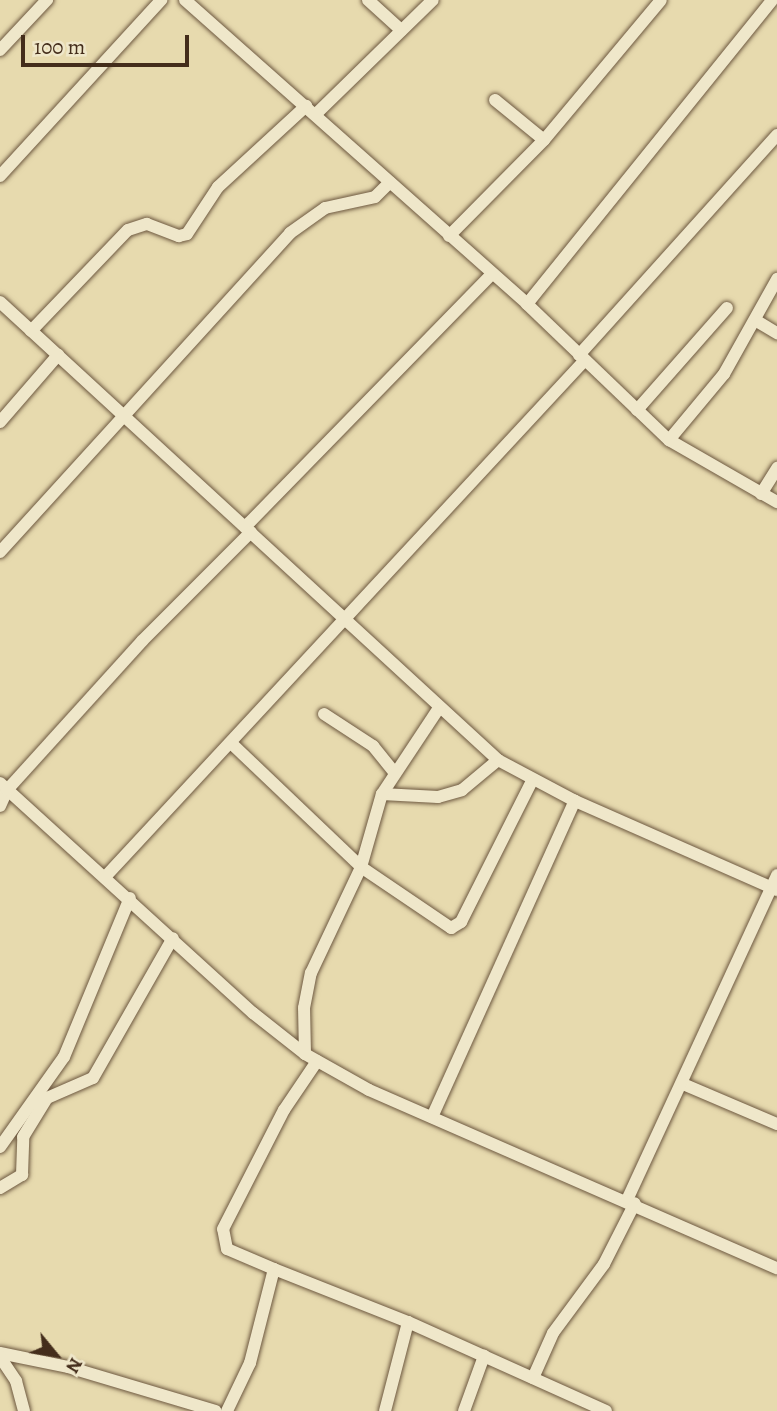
<!DOCTYPE html>
<style>
body{margin:0}
#map{position:relative;width:777px;height:1411px;overflow:hidden;background:#e7daae;font-family:Alegreya,serif}
div>[style]{position:absolute}
.roads{filter:drop-shadow(0 0 2px #6d5840) drop-shadow(0 0 2px #6d5840)}
.minor>*{height:12px;margin:-6px;padding:0 6px;transform-origin:6px;border-radius:6px;background:#efe7ca}
span{translate:-50% -50%;white-space:nowrap;text-align:center;line-height:1.15;-webkit-text-stroke:5px #efe7ca;paint-order:stroke}
.north{position:absolute;left:21px;top:1320px;width:70px;height:70px;-webkit-text-stroke:5px #efe7ca;paint-order:stroke;rotate:120deg;font-size:19px;font-weight:700;line-height:28px;text-align:center;color:#442d1b}
.north::after{content:'';display:block;margin:auto;width:24px;height:32px;background:#442d1b;clip-path:polygon(50% 0,100% 100%,50% 72%,0 100%)}
.scale{position:absolute;left:21px;top:35px;width:168px;height:32px;box-sizing:border-box;border:4px solid #442d1b;border-top:0;padding-left:9px;font-size:21px;line-height:24px;white-space:nowrap;color:#442d1b;-webkit-text-stroke:5px #efe7ca;paint-order:stroke}
</style>
<div id="map">
<div class="roads">
<div class="minor">
<div style="left:185px;top:0;width:458px;rotate:41.6deg"></div>
<div style="left:527px;top:304px;width:197px;rotate:43.8deg"></div>
<div style="left:669px;top:440px;width:125px;rotate:29.9deg"></div>
<div style="left:368px;top:0;width:45px;rotate:42.3deg"></div>
<div style="left:0;top:50px;width:69px;rotate:-46.8deg"></div>
<div style="left:495px;top:100px;width:63px;rotate:39.2deg"></div>
<div style="left:316px;top:114px;width:163px;rotate:-44.3deg"></div>
<div style="left:0;top:176px;width:239px;rotate:-47.5deg"></div>
<div style="left:449px;top:236px;width:135px;rotate:-45.3deg"></div>
<div style="left:544px;top:140px;width:182px;rotate:-50.1deg"></div>
<div style="left:0;top:302px;width:677px;rotate:42.6deg"></div>
<div style="left:498px;top:760px;width:87px;rotate:28deg"></div>
<div style="left:575px;top:801px;width:221px;rotate:23.8deg"></div>
<div style="left:527px;top:304px;width:390px;rotate:-51.1deg"></div>
<div style="left:755px;top:320px;width:26px;rotate:31deg"></div>
<div style="left:31px;top:331px;width:140px;rotate:-46.2deg"></div>
<div style="left:128px;top:230px;width:20px;rotate:-18deg"></div>
<div style="left:147px;top:224px;width:34px;rotate:21deg"></div>
<div style="left:179px;top:236px;width:8px;rotate:-14deg"></div>
<div style="left:187px;top:234px;width:56px;rotate:-56.6deg"></div>
<div style="left:218px;top:187px;width:120px;rotate:-42.6deg"></div>
<div style="left:579px;top:355px;width:296px;rotate:-48deg"></div>
<div style="left:637px;top:410px;width:136px;rotate:-48.6deg"></div>
<div style="left:0;top:422px;width:89px;rotate:-49.1deg"></div>
<div style="left:669px;top:440px;width:86px;rotate:-50.2deg"></div>
<div style="left:724px;top:374px;width:109px;rotate:-60.8deg"></div>
<div style="left:761px;top:494px;width:31px;rotate:-58deg"></div>
<div style="left:245px;top:527px;width:354px;rotate:-45.7deg"></div>
<div style="left:0;top:552px;width:431px;rotate:-47.7deg"></div>
<div style="left:290px;top:233px;width:43px;rotate:-35.5deg"></div>
<div style="left:325px;top:208px;width:51px;rotate:-12.4deg"></div>
<div style="left:375px;top:197px;width:21px;rotate:-45deg"></div>
<div style="left:324px;top:714px;width:59px;rotate:33.1deg"></div>
<div style="left:373px;top:746px;width:35px;rotate:51deg"></div>
<div style="left:231px;top:743px;width:180px;rotate:43.6deg"></div>
<div style="left:361px;top:867px;width:109px;rotate:34.1deg"></div>
<div style="left:451px;top:928px;width:12px;rotate:-31deg"></div>
<div style="left:461px;top:922px;width:158px;rotate:-63.3deg"></div>
<div style="left:0;top:783px;width:342px;rotate:42.3deg"></div>
<div style="left:253px;top:1013px;width:66px;rotate:38.3deg"></div>
<div style="left:305px;top:1054px;width:73px;rotate:29.4deg"></div>
<div style="left:369px;top:1090px;width:445px;rotate:23.6deg"></div>
<div style="left:382px;top:794px;width:56px;rotate:3.1deg"></div>
<div style="left:438px;top:797px;width:25px;rotate:-16deg"></div>
<div style="left:462px;top:790px;width:47px;rotate:-39.8deg"></div>
<div style="left:0;top:806px;width:17px;rotate:-66deg"></div>
<div style="left:7px;top:790px;width:201px;rotate:-47.8deg"></div>
<div style="left:142px;top:641px;width:154px;rotate:-45deg"></div>
<div style="left:106px;top:876px;width:703px;rotate:-47.13deg"></div>
<div style="left:305px;top:1054px;width:46px;rotate:-91.2deg"></div>
<div style="left:304px;top:1008px;width:36px;rotate:-79deg"></div>
<div style="left:311px;top:973px;width:117px;rotate:-64.7deg"></div>
<div style="left:361px;top:867px;width:76px;rotate:-74deg"></div>
<div style="left:382px;top:794px;width:103px;rotate:-56.5deg"></div>
<div style="left:683px;top:1084px;width:102px;rotate:23.1deg"></div>
<div style="left:432px;top:1117px;width:347px;rotate:-65.7deg"></div>
<div style="left:0;top:1147px;width:110px;rotate:-54.6deg"></div>
<div style="left:64px;top:1057px;width:172px;rotate:-67.5deg"></div>
<div style="left:0;top:1188px;width:26px;rotate:-31deg"></div>
<div style="left:22px;top:1175px;width:38px;rotate:-88deg"></div>
<div style="left:23px;top:1137px;width:46px;rotate:-58.4deg"></div>
<div style="left:47px;top:1098px;width:50px;rotate:-23.5deg"></div>
<div style="left:93px;top:1078px;width:161px;rotate:-60.3deg"></div>
<div style="left:627px;top:1200px;width:358px;rotate:-65.2deg"></div>
<div style="left:274px;top:1269px;width:51px;rotate:-156.9deg"></div>
<div style="left:227px;top:1249px;width:20px;rotate:-101deg"></div>
<div style="left:223px;top:1229px;width:134px;rotate:-62.9deg"></div>
<div style="left:284px;top:1110px;width:59px;rotate:-56deg"></div>
<div style="left:0;top:1353px;width:69px;rotate:11.6deg"></div>
<div style="left:68px;top:1367px;width:154px;rotate:16.6deg"></div>
<div style="left:0;top:1357px;width:29px;rotate:56deg"></div>
<div style="left:16px;top:1381px;width:31px;rotate:75deg"></div>
<div style="left:533px;top:1378px;width:49px;rotate:-66deg"></div>
<div style="left:553px;top:1333px;width:86px;rotate:-53.5deg"></div>
<div style="left:604px;top:1264px;width:68px;rotate:-63.1deg"></div>
<div style="left:227px;top:1411px;width:53px;rotate:-64.4deg"></div>
<div style="left:250px;top:1363px;width:97px;rotate:-75.7deg"></div>
<div style="left:274px;top:1269px;width:144px;rotate:21.6deg"></div>
<div style="left:408px;top:1322px;width:217px;rotate:24.2deg"></div>
<div style="left:385px;top:1411px;width:92px;rotate:-75.5deg"></div>
<div style="left:464px;top:1411px;width:59px;rotate:-70deg"></div>
</div>
</div>
<div class="north">N</div>
<div class="scale">100 m</div>
</div>
